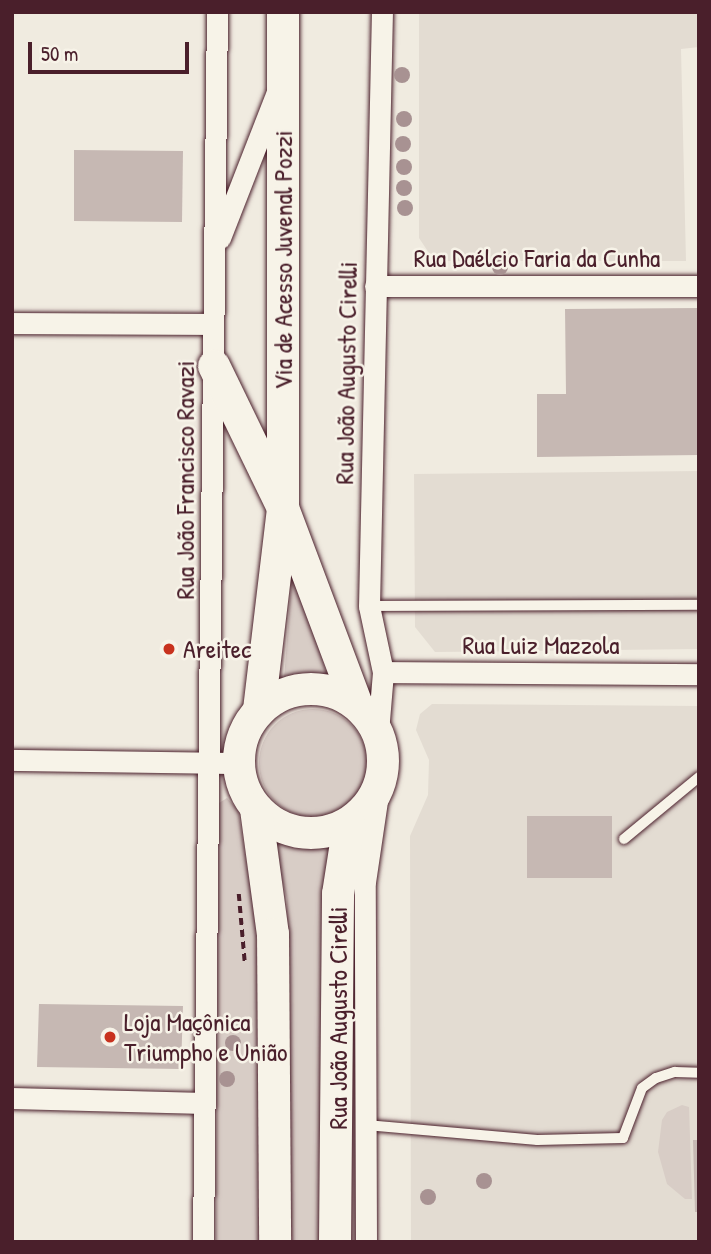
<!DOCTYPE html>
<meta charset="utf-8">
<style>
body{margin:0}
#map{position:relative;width:711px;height:1254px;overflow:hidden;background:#f0ebe0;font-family:"Patrick Hand",sans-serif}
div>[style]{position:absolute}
.built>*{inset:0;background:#e3dcd2}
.green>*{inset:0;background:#d8cdc6}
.round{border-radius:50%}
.building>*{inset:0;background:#c6b8b3}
.path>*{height:3.5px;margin-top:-1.75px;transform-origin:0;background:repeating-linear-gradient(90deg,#4a1f2b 0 7px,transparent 0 12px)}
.roads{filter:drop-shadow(0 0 2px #4a1f2b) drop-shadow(0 0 2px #4a1f2b)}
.service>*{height:10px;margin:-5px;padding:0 5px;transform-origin:5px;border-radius:5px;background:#f7f3e8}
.minor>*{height:21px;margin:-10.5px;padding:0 10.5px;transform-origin:10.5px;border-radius:10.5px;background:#f7f3e8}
.secondary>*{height:32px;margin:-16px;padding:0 16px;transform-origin:16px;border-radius:16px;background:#f7f3e8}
.secondary>.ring{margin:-16px;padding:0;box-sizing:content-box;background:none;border:32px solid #f7f3e8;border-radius:50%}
.trees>*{width:16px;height:16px;margin:-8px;border-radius:50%;background:#a89292}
.dots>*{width:19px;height:19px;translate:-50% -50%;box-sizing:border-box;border:4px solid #f7f3e8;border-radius:50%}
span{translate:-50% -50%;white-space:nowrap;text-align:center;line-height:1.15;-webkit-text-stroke:5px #f7f3e8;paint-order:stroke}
.street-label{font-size:26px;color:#4a1f2b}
.poi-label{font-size:26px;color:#4a1f2b}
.left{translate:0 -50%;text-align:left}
.frame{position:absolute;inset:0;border:14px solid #4a1f2b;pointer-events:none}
.scale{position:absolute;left:28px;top:42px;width:161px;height:32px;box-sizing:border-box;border:4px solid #4a1f2b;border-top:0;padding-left:9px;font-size:21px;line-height:24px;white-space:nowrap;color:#4a1f2b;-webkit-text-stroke:5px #f7f3e8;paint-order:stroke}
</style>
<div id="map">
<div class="built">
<div style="clip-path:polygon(419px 12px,699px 12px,699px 47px,681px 49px,686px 261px,446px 261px,429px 253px,419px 238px)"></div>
<div style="clip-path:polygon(699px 471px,699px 649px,435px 652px,415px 627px,414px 474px)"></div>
<div style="clip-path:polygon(432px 704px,699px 706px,699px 1242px,411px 1242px,410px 836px,428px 795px,429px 760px,416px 730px,420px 714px)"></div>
</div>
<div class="green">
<div style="clip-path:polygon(292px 574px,296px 574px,328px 678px,284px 679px)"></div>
<div class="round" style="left:259px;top:709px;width:108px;height:108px"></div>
<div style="clip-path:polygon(227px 798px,238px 810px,255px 915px,260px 1023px,259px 1242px,216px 1242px,219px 803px)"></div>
<div style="clip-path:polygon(276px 838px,333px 849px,321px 1242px,290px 1242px,287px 899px,272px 841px)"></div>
<div style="clip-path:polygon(682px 1105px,689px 1107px,692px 1199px,685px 1199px,667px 1184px,658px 1152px,662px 1120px,667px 1112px)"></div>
</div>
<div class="building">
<div style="clip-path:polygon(74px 150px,183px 151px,182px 222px,74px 221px)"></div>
<div style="clip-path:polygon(699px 308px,699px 455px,537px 457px,537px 394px,566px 394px,565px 309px)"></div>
<div style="clip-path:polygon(527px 816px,612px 816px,612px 878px,527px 878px)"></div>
<div style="clip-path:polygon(39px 1004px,183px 1006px,181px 1069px,37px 1067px)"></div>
<div style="clip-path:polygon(693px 1140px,699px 1140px,699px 1212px,695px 1212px)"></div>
</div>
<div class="path">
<div style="left:239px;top:894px;width:69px;rotate:85deg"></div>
</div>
<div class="roads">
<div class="service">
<div style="left:369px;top:606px;width:330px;rotate:-0.2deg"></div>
<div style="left:624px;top:839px;width:97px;rotate:-39.6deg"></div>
<div style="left:366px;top:1125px;width:172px;rotate:5deg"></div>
<div style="left:537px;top:1140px;width:86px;rotate:-1.3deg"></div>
<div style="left:623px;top:1138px;width:53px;rotate:-69.2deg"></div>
<div style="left:642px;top:1088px;width:17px;rotate:-36deg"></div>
<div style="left:656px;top:1078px;width:20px;rotate:-18deg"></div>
<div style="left:675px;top:1072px;width:24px;rotate:2deg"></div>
</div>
<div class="minor">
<div style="left:220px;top:238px;width:157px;rotate:-68.7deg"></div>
<div style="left:375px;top:286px;width:324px"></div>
<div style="left:12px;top:323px;width:201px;rotate:0.3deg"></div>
<div style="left:383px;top:672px;width:316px;rotate:0.4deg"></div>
<div style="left:378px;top:732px;width:60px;rotate:-85.2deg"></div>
<div style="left:383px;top:672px;width:67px;rotate:-102deg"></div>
<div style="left:369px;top:606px;width:594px;rotate:-88.75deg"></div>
<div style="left:12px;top:760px;width:226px;rotate:0.8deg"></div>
<div style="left:12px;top:1098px;width:192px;rotate:1.5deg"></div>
<div style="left:203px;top:1242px;width:1230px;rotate:-89.35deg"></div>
<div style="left:366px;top:1242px;width:360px;rotate:-90.2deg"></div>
<div style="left:365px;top:882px;width:89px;rotate:-81.6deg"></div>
</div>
<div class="secondary">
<div style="left:214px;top:366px;width:158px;rotate:64.1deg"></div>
<div style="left:283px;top:508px;width:210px;rotate:69.4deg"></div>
<div class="ring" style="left:239px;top:689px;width:112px;height:112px"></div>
<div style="left:259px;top:710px;width:203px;rotate:-83.2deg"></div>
<div style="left:283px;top:508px;width:496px;rotate:-90deg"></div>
<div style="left:256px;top:809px;width:126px;rotate:82.3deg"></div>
<div style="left:273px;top:934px;width:308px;rotate:89.6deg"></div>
<div style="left:335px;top:1242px;width:348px;rotate:-89.5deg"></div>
<div style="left:338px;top:894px;width:71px;rotate:-81.1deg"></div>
</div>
</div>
<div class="trees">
<div style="left:402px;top:75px"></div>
<div style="left:404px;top:119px"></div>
<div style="left:403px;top:144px"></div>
<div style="left:404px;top:167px"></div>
<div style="left:404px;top:188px"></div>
<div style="left:405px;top:208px"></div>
<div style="left:500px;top:267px"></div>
<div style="left:233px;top:1043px"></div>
<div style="left:227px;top:1079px"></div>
<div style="left:484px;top:1181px"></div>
<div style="left:428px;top:1197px"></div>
</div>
<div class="dots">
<div style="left:169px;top:649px;background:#c8321e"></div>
<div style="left:110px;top:1037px;background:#c8321e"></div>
</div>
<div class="street-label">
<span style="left:537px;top:258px">Rua Daélcio Faria da Cunha</span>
<span style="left:283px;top:260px;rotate:-90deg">Via de Acesso Juvenal Pozzi</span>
<span style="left:346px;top:373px;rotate:-89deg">Rua João Augusto Cirelli</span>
<span style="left:185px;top:480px;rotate:-90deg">Rua João Francisco Ravazi</span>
<span style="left:541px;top:645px">Rua Luiz Mazzola</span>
<span style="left:338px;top:1018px;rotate:-90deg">Rua João Augusto Cirelli</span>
</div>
<div class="poi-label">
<span class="left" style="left:183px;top:649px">Areitec</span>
<span class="left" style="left:124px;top:1037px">Loja Maçônica<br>Triumpho e União</span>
</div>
<div class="frame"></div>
<div class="scale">50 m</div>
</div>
